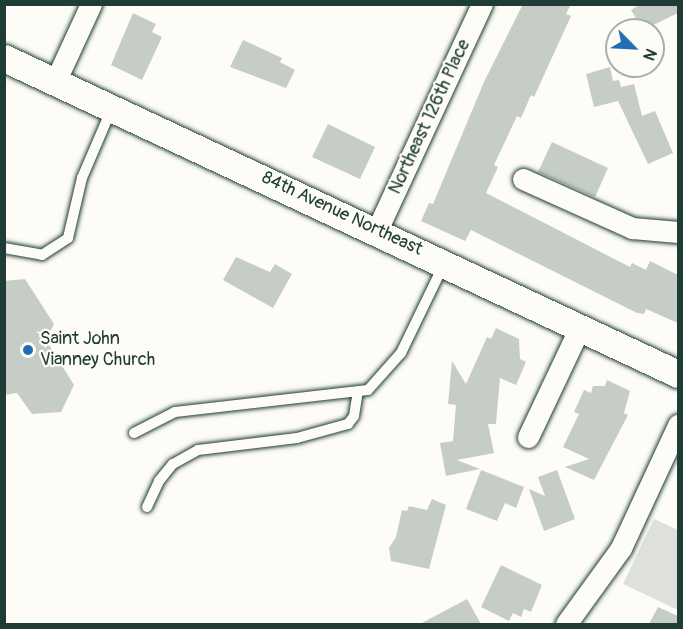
<!DOCTYPE html>
<style>
body{margin:0}
#map{position:relative;width:683px;height:629px;overflow:hidden;background:#fdfcf7;font-family:Pangolin,sans-serif}
div>[style]{position:absolute}
.green>*{inset:0;background:#dde0db}
.building>*{inset:0;background:#c6cdc7}
.roads{filter:drop-shadow(0 0 2px #1f3d34) drop-shadow(0 0 2px #1f3d34)}
.service>*{height:10px;margin:-5px;padding:0 5px;transform-origin:5px;border-radius:5px;background:#fdfcf7}
.minor>*{height:21px;margin:-10.5px;padding:0 10.5px;transform-origin:10.5px;border-radius:10.5px;background:#fdfcf7}
.tertiary>*{height:27px;margin:-13.5px;padding:0 13.5px;transform-origin:13.5px;border-radius:13.5px;background:#fdfcf7}
.dots>*{width:16px;height:16px;translate:-50% -50%;box-sizing:border-box;border:3px solid #fdfcf7;border-radius:50%}
span{translate:-50% -50%;white-space:nowrap;text-align:center;line-height:1.15;-webkit-text-stroke:4.5px #fdfcf7;paint-order:stroke}
.street-label{font-size:18px;color:#1f3d34}
.poi-label{font-size:18px;color:#1f3d34}
.left{translate:0 -50%;text-align:left}
.frame{position:absolute;inset:0;border:6px solid #1f3d34;pointer-events:none}
.north{position:absolute;left:605px;top:18px;width:60px;height:60px;box-sizing:border-box;background:#fdfcf7;border:2px solid #a4b0a9;border-radius:50%;rotate:114deg;font-size:16px;font-weight:700;line-height:24px;text-align:center;color:#1f3d34}
.north::after{content:'';display:block;margin:auto;width:21px;height:27px;background:#1f6fb2;clip-path:polygon(50% 0,100% 100%,50% 72%,0 100%)}
</style>
<div id="map">
<div class="green">
<div style="clip-path:polygon(654px 519px,678px 530px,678px 610px,623px 584px)"></div>
</div>
<div class="building">
<div style="clip-path:polygon(523px 4px,571px 4px,566px 14px,571px 16px,534px 97px,531px 95px,521px 118px,517px 116px,494px 165px,498px 167px,486px 193px,630px 267px,632px 263px,646px 270px,650px 261px,678px 275px,678px 323px,646px 309px,644px 314px,637px 313px,471px 230px,465px 241px,421px 221px,429px 203px,433px 204px,484px 82px)"></div>
<div style="clip-path:polygon(641px 4px,678px 4px,678px 13px,643px 30px,631px 10px)"></div>
<div style="clip-path:polygon(133px 13px,156px 24px,152px 32px,162px 37px,142px 80px,111px 65px)"></div>
<div style="clip-path:polygon(243px 40px,282px 58px,280px 62px,295px 70px,286px 88px,230px 67px)"></div>
<div style="clip-path:polygon(610px 67px,613px 81px,619px 80px,621px 87px,634px 84px,642px 116px,655px 111px,673px 153px,648px 164px,618px 101px,594px 107px,586px 74px)"></div>
<div style="clip-path:polygon(328px 124px,375px 147px,360px 179px,312px 157px)"></div>
<div style="clip-path:polygon(552px 142px,608px 168px,595px 197px,538px 172px)"></div>
<div style="clip-path:polygon(236px 257px,270px 272px,275px 264px,292px 274px,273px 308px,223px 280px)"></div>
<div style="clip-path:polygon(25px 279px,54px 324px,46px 340px,74px 385px,61px 412px,32px 414px,17px 393px,4px 395px,4px 281px)"></div>
<div style="clip-path:polygon(496px 328px,519px 339px,520px 359px,526px 362px,516px 385px,500px 378px,496px 424px,488px 424px,494px 453px,457px 460px,480px 469px,446px 476px,440px 443px,453px 441px,456px 405px,448px 404px,452px 361px,466px 384px,487px 337px,491px 339px)"></div>
<div style="clip-path:polygon(607px 380px,630px 391px,624px 413px,628px 415px,594px 480px,565px 467px,589px 459px,563px 447px,579px 414px,574px 412px,584px 390px,591px 393px,593px 386px,605px 386px)"></div>
<div style="clip-path:polygon(481px 470px,524px 487px,516px 508px,505px 503px,497px 521px,466px 509px)"></div>
<div style="clip-path:polygon(557px 470px,575px 519px,544px 531px,529px 489px,545px 496px,538px 477px)"></div>
<div style="clip-path:polygon(432px 499px,446px 505px,429px 569px,391px 561px,389px 548px,396px 537px,402px 510px,407px 511px,409px 506px,427px 510px)"></div>
<div style="clip-path:polygon(501px 565px,542px 585px,531px 612px,524px 609px,521px 617px,513px 613px,509px 621px,481px 607px)"></div>
<div style="clip-path:polygon(467px 599px,481px 624px,420px 624px)"></div>
<div style="clip-path:polygon(658px 607px,678px 616px,678px 624px,649px 624px)"></div>
</div>
<div class="roads">
<div class="service">
<div style="left:4px;top:248px;width:39px;rotate:10deg"></div>
<div style="left:42px;top:255px;width:31px;rotate:-33deg"></div>
<div style="left:68px;top:238px;width:62px;rotate:-76.9deg"></div>
<div style="left:82px;top:178px;width:76px;rotate:-66.8deg"></div>
<div style="left:134px;top:433px;width:46px;rotate:-27.1deg"></div>
<div style="left:175px;top:412px;width:194px;rotate:-6.5deg"></div>
<div style="left:368px;top:390px;width:50px;rotate:-48.3deg"></div>
<div style="left:401px;top:353px;width:99px;rotate:-64.2deg"></div>
<div style="left:147px;top:507px;width:29px;rotate:-65deg"></div>
<div style="left:159px;top:481px;width:22px;rotate:-51deg"></div>
<div style="left:173px;top:464px;width:29px;rotate:-29deg"></div>
<div style="left:198px;top:450px;width:100px;rotate:-6.9deg"></div>
<div style="left:297px;top:438px;width:53px;rotate:-15.4deg"></div>
<div style="left:348px;top:424px;width:10px;rotate:-53deg"></div>
<div style="left:354px;top:416px;width:24px;rotate:-81deg"></div>
</div>
<div class="minor">
<div style="left:55px;top:82px;width:86px;rotate:-65.2deg"></div>
<div style="left:523px;top:179px;width:120px;rotate:24.2deg"></div>
<div style="left:632px;top:228px;width:46px;rotate:5deg"></div>
<div style="left:377px;top:230px;width:249px;rotate:-65.1deg"></div>
<div style="left:528px;top:437px;width:122px;rotate:-64.7deg"></div>
<div style="left:566px;top:624px;width:94px;rotate:-54.1deg"></div>
<div style="left:621px;top:548px;width:136px;rotate:-65.1deg"></div>
</div>
<div class="tertiary">
<div style="left:4px;top:58px;width:744px;rotate:25.12deg"></div>
</div>
</div>
<div class="dots">
<div style="left:28px;top:350px;background:#1f6fb2"></div>
</div>
<div class="street-label">
<span style="left:430px;top:117px;rotate:-65deg">Northeast 126th Place</span>
<span style="left:342px;top:214px;rotate:25deg">84th Avenue Northeast</span>
</div>
<div class="poi-label">
<span class="left" style="left:40px;top:350px">Saint John<br>Vianney Church</span>
</div>
<div class="frame"></div>
<div class="north">N</div>
</div>
